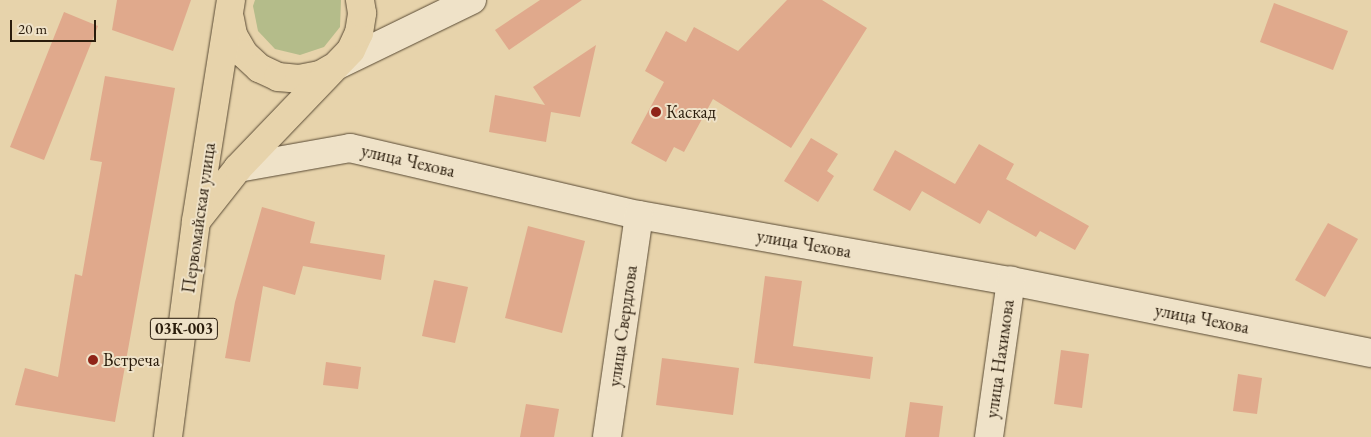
<!DOCTYPE html>
<meta charset="utf-8">
<style>
body{margin:0}
#map{position:relative;width:1371px;height:437px;overflow:hidden;background:#e7d3ab;font-family:"EB Garamond",serif}
div>[style]{position:absolute}
.green>*{inset:0;background:#b4bc8a}
.building>*{inset:0;background:#e0a98c}
.roads{filter:drop-shadow(0 0 1px #594a34) drop-shadow(0 0 1px #594a34)}
.street>*{height:28px;margin:-14px;padding:0 14px;transform-origin:14px;border-radius:14px;background:#efe2c8}
.primary>*{height:28px;margin:-14px;padding:0 14px;transform-origin:14px;border-radius:14px;background:#e7d3ab}
.dots>*{width:14px;height:14px;translate:-50% -50%;box-sizing:border-box;border:2px solid #efe2c8;border-radius:50%}
span{translate:-50% -50%;white-space:nowrap;text-align:center;line-height:1.15;-webkit-text-stroke:4px #efe2c8;paint-order:stroke}
.shield-label span{padding:1px 4px;background:#efe2c8;border:1px solid;border-radius:4px;-webkit-text-stroke-width:0}
.shield-label{font-size:16px;color:#2a1c0c;font-weight:700}
.poi-label{font-size:18px;color:#2a1c0c}
.left{translate:0 -50%;text-align:left}
.street-label{font-size:18px;color:#2a1c0c}
.scale{position:absolute;left:10px;top:20px;width:86px;height:22px;box-sizing:border-box;border:2px solid #2a1c0c;border-top:0;padding-left:6px;font-size:15px;line-height:18px;white-space:nowrap;color:#2a1c0c;-webkit-text-stroke:4px #efe2c8;paint-order:stroke}
</style>
<div id="map">
<div class="green">
<div style="clip-path:polygon(255px 0,341px 0,340px 27px,324px 47px,300px 55px,275px 49px,258px 31px,253px 6px)"></div>
</div>
<div class="building">
<div style="clip-path:polygon(117px 0,191px 0,173px 51px,112px 30px)"></div>
<div style="clip-path:polygon(540px 0,582px 0,509px 50px,495px 30px)"></div>
<div style="clip-path:polygon(787px 0,822px 0,867px 28px,791px 148px,713px 99px,684px 152px,674px 147px,666px 162px,631px 143px,664px 82px,645px 71px,666px 31px,686px 42px,694px 27px,738px 51px)"></div>
<div style="clip-path:polygon(1274px 3px,1348px 31px,1333px 70px,1260px 42px)"></div>
<div style="clip-path:polygon(64px 12px,98px 26px,44px 160px,10px 147px)"></div>
<div style="clip-path:polygon(596px 45px,580px 117px,551px 112px,546px 142px,489px 132px,495px 95px,545px 105px,533px 87px)"></div>
<div style="clip-path:polygon(105px 76px,175px 88px,115px 422px,15px 405px,25px 368px,58px 377px,75px 274px,82px 276px,102px 162px,90px 160px)"></div>
<div style="clip-path:polygon(811px 138px,838px 154px,827px 171px,834px 176px,818px 202px,784px 181px)"></div>
<div style="clip-path:polygon(979px 144px,1014px 164px,1006px 179px,1089px 226px,1075px 250px,1040px 231px,1036px 237px,988px 210px,980px 224px,922px 191px,910px 211px,873px 190px,895px 150px,955px 184px)"></div>
<div style="clip-path:polygon(262px 207px,315px 222px,310px 243px,385px 255px,381px 280px,303px 266px,295px 295px,263px 286px,250px 362px,225px 358px,235px 302px)"></div>
<div style="clip-path:polygon(1328px 223px,1358px 239px,1325px 297px,1295px 280px)"></div>
<div style="clip-path:polygon(528px 226px,585px 241px,562px 333px,505px 318px)"></div>
<div style="clip-path:polygon(765px 276px,802px 281px,793px 346px,873px 357px,870px 379px,754px 363px)"></div>
<div style="clip-path:polygon(434px 280px,468px 287px,455px 343px,422px 336px)"></div>
<div style="clip-path:polygon(1061px 350px,1089px 354px,1082px 408px,1054px 404px)"></div>
<div style="clip-path:polygon(662px 358px,739px 368px,733px 415px,656px 405px)"></div>
<div style="clip-path:polygon(326px 362px,361px 367px,358px 389px,323px 385px)"></div>
<div style="clip-path:polygon(1238px 374px,1262px 378px,1257px 414px,1233px 411px)"></div>
<div style="clip-path:polygon(910px 402px,943px 406px,939px 437px,905px 437px)"></div>
<div style="clip-path:polygon(526px 404px,559px 409px,554px 437px,520px 437px)"></div>
</div>
<div class="roads">
<div class="street">
<div style="left:338px;top:65px;width:149px;rotate:-25.9deg"></div>
<div style="left:238px;top:168px;width:114px;rotate:-10.1deg"></div>
<div style="left:350px;top:148px;width:297px;rotate:13.1deg"></div>
<div style="left:639px;top:215px;width:378px;rotate:10.1deg"></div>
<div style="left:1011px;top:281px;width:367px;rotate:11.3deg"></div>
<div style="left:607px;top:437px;width:224px;rotate:-81.8deg"></div>
<div style="left:989px;top:437px;width:158px;rotate:-82deg"></div>
</div>
<div class="primary">
<div style="left:230px;top:19px;width:16px;rotate:79deg"></div>
<div style="left:233px;top:35px;width:22px;rotate:60deg"></div>
<div style="left:244px;top:54px;width:21px;rotate:43deg"></div>
<div style="left:259px;top:68px;width:21px;rotate:25deg"></div>
<div style="left:278px;top:77px;width:21px;rotate:5deg"></div>
<div style="left:299px;top:79px;width:21px;rotate:-11deg"></div>
<div style="left:320px;top:75px;width:14px;rotate:-30deg"></div>
<div style="left:197px;top:220px;width:66px;rotate:-51.7deg"></div>
<div style="left:238px;top:168px;width:163px;rotate:-46.2deg"></div>
<div style="left:351px;top:50px;width:19px;rotate:-65deg"></div>
<div style="left:359px;top:33px;width:20px;rotate:-81deg"></div>
<div style="left:362px;top:13px;width:13px;rotate:-99deg"></div>
<div style="left:168px;top:437px;width:218px;rotate:-82.6deg"></div>
<div style="left:196px;top:221px;width:224px;rotate:-81deg"></div>
</div>
</div>
<div class="dots">
<div style="left:656px;top:112px;background:#8f2418"></div>
<div style="left:93px;top:360px;background:#8f2418"></div>
</div>
<div class="shield-label">
<span style="left:184px;top:329px">03К-003</span>
</div>
<div class="poi-label">
<span class="left" style="left:666px;top:112px">Каскад</span>
<span class="left" style="left:103px;top:360px">Встреча</span>
</div>
<div class="street-label">
<span style="left:408px;top:161px;rotate:13deg">улица Чехова</span>
<span style="left:199px;top:218px;rotate:-82deg">Первомайская улица</span>
<span style="left:804px;top:244px;rotate:10deg">улица Чехова</span>
<span style="left:1202px;top:319px;rotate:11deg">улица Чехова</span>
<span style="left:623px;top:326px;rotate:-82deg">улица Свердлова</span>
<span style="left:1000px;top:359px;rotate:-82deg">улица Нахимова</span>
</div>
<div class="scale">20 m</div>
</div>
